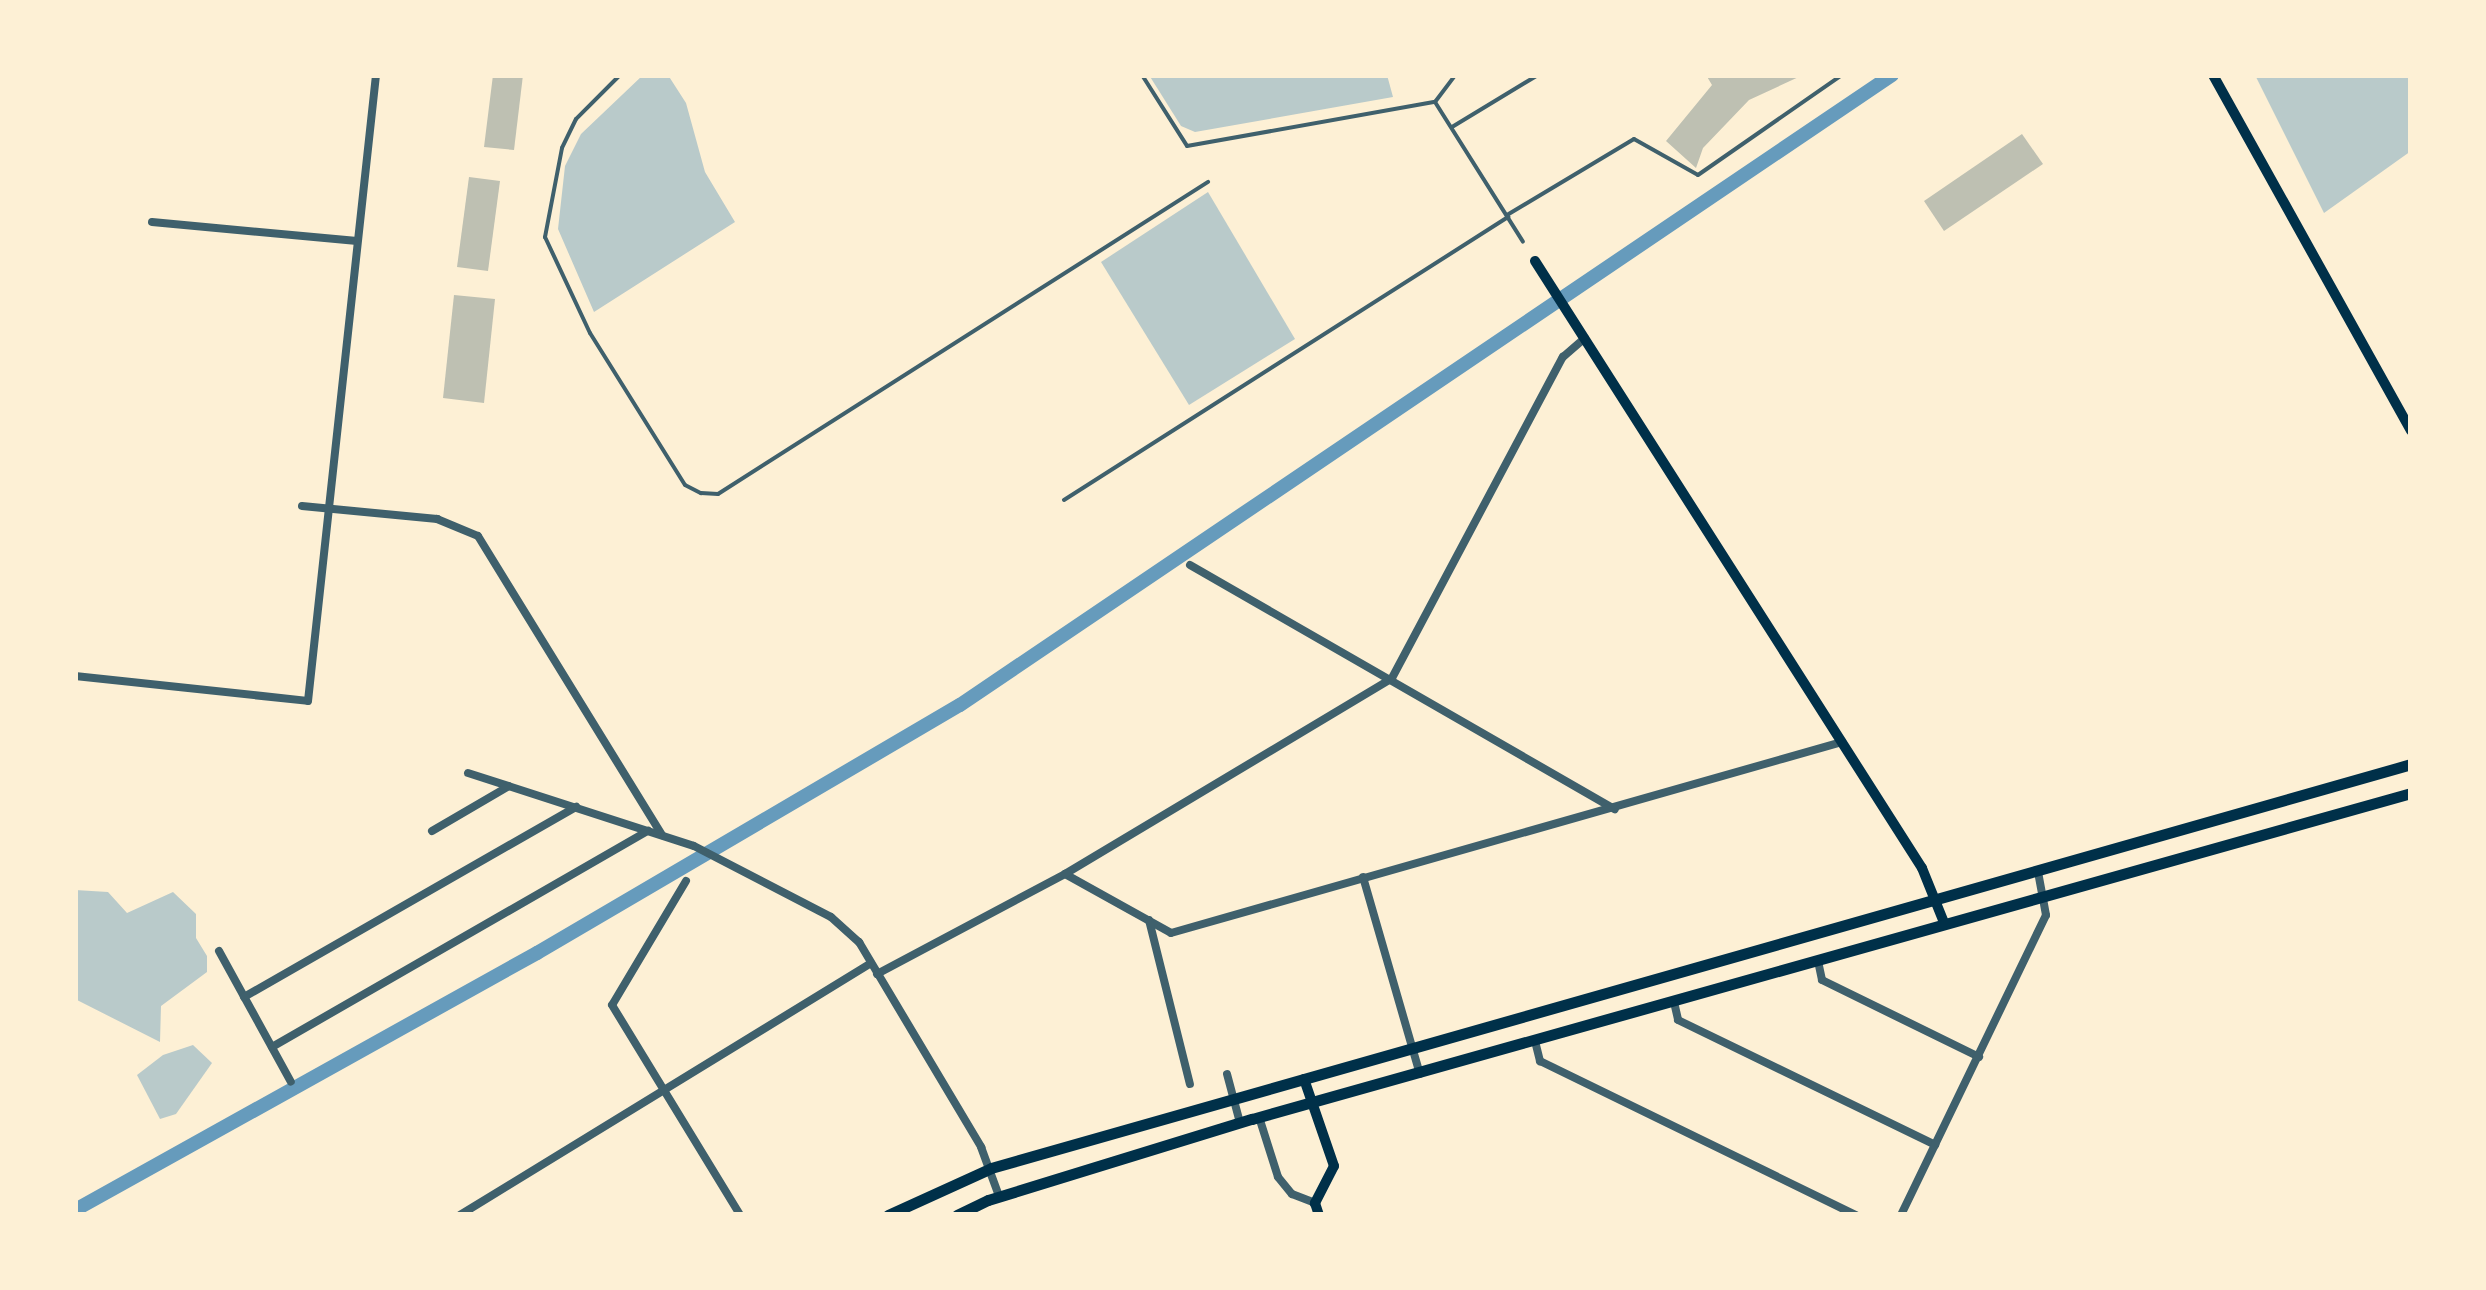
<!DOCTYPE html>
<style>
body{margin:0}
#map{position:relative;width:2486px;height:1290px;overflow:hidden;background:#fdf0d5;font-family:"Space Grotesk",sans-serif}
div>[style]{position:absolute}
.green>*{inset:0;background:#b9caca}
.canal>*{height:14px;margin:-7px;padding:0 7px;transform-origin:7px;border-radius:7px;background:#669bbc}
.building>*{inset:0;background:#bec0b2}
.service>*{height:4px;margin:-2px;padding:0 2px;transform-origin:2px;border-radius:2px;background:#3f606c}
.minor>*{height:8px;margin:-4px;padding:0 4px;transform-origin:4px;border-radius:4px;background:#3f606c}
.secondary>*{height:10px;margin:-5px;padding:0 5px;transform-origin:5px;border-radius:5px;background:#003049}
.primary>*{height:11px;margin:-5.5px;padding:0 5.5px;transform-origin:5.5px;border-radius:5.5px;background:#003049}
span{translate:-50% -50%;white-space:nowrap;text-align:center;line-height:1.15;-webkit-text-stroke:8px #fdf0d5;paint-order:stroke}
.frame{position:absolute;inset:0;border:78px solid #fdf0d5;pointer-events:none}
</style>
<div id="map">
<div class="green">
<div style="clip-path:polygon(643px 75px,668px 75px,686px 103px,705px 172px,735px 222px,594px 312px,558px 229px,565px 166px,581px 134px)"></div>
<div style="clip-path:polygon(1149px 75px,1387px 75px,1393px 97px,1195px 132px,1181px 126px)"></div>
<div style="clip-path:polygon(2255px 75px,2411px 75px,2411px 151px,2324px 213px)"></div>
<div style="clip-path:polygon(1208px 192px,1295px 339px,1189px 405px,1101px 262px)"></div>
<div style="clip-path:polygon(75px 890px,108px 892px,127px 913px,173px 892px,196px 914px,196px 938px,207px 956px,207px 972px,161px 1006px,160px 1042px,75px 999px)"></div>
<div style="clip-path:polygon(193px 1045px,212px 1063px,176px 1114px,160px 1119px,137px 1075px,163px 1055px)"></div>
</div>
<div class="canal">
<div style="left:75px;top:1210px;width:529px;rotate:-29.09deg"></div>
<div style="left:537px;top:953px;width:490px;rotate:-30.4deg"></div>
<div style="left:960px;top:705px;width:1125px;rotate:-34.06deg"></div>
</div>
<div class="building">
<div style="clip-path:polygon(493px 75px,523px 75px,514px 150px,484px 147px)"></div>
<div style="clip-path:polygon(1706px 75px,1803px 75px,1749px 100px,1703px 148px,1696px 168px,1666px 141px,1712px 85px)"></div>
<div style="clip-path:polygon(2022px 134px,2043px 164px,1944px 231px,1924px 201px)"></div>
<div style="clip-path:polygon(469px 177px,500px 181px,488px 271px,457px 267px)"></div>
<div style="clip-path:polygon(454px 295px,495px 299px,484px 403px,443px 398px)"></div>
</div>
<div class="service">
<div style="left:620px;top:75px;width:62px;rotate:135deg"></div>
<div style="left:576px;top:119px;width:32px;rotate:116deg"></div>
<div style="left:562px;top:148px;width:91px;rotate:100.8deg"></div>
<div style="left:545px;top:237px;width:106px;rotate:64.9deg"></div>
<div style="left:590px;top:333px;width:179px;rotate:58deg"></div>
<div style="left:685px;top:485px;width:18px;rotate:27deg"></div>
<div style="left:701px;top:493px;width:17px;rotate:3deg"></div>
<div style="left:718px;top:494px;width:581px;rotate:-32.49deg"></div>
<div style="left:1142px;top:75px;width:84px;rotate:57.6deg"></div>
<div style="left:1187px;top:146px;width:252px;rotate:-10.1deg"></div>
<div style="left:1435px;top:102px;width:165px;rotate:57.8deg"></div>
<div style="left:1435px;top:102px;width:34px;rotate:-53deg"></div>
<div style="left:1452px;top:127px;width:100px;rotate:-31.2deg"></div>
<div style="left:1507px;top:215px;width:148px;rotate:-30.9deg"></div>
<div style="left:1634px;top:139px;width:73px;rotate:29.4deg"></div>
<div style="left:1698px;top:175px;width:175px;rotate:-34.8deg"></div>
<div style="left:1064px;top:500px;width:527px;rotate:-32.51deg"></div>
</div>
<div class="minor">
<div style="left:152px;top:222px;width:206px;rotate:5.3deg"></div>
<div style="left:302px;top:506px;width:136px;rotate:5.5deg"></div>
<div style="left:437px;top:519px;width:44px;rotate:22.5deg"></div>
<div style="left:478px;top:536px;width:351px;rotate:58.4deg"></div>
<div style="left:1190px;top:565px;width:490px;rotate:29.9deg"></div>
<div style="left:75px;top:676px;width:234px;rotate:6.1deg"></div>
<div style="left:308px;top:701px;width:630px;rotate:-83.8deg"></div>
<div style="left:468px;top:773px;width:237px;rotate:17.9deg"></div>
<div style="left:694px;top:846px;width:154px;rotate:27.4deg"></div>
<div style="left:831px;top:917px;width:38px;rotate:42deg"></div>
<div style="left:859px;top:942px;width:239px;rotate:59.2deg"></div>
<div style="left:981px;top:1147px;width:52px;rotate:69.8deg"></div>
<div style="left:432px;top:831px;width:89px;rotate:-30.3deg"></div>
<div style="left:1065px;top:874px;width:121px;rotate:29.1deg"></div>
<div style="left:1171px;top:933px;width:698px;rotate:-15.89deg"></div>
<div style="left:1363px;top:877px;width:205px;rotate:73.9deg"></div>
<div style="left:686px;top:881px;width:144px;rotate:120.8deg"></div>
<div style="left:612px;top:1005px;width:246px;rotate:58.6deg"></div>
<div style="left:1149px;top:920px;width:169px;rotate:76deg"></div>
<div style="left:219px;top:951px;width:149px;rotate:61.2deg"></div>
<div style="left:1818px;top:961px;width:19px;rotate:78deg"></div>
<div style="left:1822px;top:980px;width:175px;rotate:26.1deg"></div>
<div style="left:877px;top:974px;width:213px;rotate:-28deg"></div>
<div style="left:1065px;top:874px;width:381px;rotate:-30.9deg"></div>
<div style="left:1392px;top:678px;width:364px;rotate:-62deg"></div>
<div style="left:1563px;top:357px;width:29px;rotate:-41deg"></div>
<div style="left:244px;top:997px;width:383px;rotate:-29.8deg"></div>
<div style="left:1674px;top:1002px;width:18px;rotate:77deg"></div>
<div style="left:1678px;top:1020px;width:286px;rotate:25.9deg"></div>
<div style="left:1535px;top:1041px;width:21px;rotate:76deg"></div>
<div style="left:1540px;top:1061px;width:352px;rotate:26deg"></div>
<div style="left:272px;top:1047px;width:434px;rotate:-29.9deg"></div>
<div style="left:1227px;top:1074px;width:51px;rotate:75.1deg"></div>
<div style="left:1259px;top:1117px;width:63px;rotate:72.4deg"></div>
<div style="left:1278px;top:1177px;width:22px;rotate:51deg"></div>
<div style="left:1292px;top:1194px;width:25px;rotate:21deg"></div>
<div style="left:460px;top:1215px;width:482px;rotate:-31.5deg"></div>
<div style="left:1901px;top:1215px;width:333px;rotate:-64.2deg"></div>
<div style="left:2046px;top:915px;width:44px;rotate:-100.5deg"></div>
</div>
<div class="secondary">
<div style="left:2213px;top:75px;width:407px;rotate:60.9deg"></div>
<div style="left:1535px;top:261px;width:720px;rotate:57.48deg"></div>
<div style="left:1922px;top:868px;width:61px;rotate:68deg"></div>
<div style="left:1304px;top:1079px;width:92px;rotate:71deg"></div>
<div style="left:1334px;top:1166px;width:42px;rotate:117.2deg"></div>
<div style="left:1315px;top:1203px;width:13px;rotate:72deg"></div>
</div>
<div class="primary">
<div style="left:888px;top:1215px;width:113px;rotate:-24.5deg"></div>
<div style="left:991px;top:1168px;width:1476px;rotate:-15.88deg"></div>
<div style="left:957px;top:1215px;width:34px;rotate:-26deg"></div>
<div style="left:988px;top:1200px;width:276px;rotate:-17.1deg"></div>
<div style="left:1252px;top:1119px;width:1204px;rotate:-15.71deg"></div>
</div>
<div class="frame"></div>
</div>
